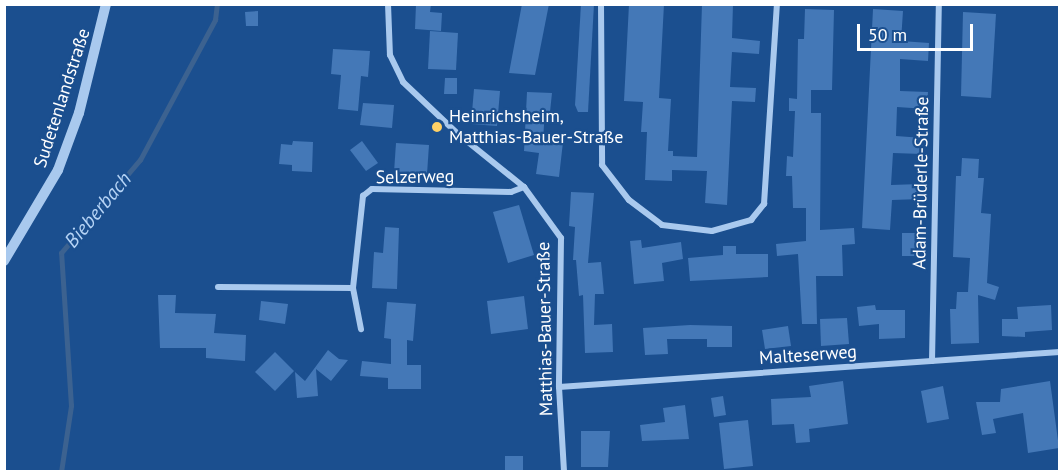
<!DOCTYPE html>
<meta charset="utf-8">
<style>
body{margin:0}
#map{position:relative;width:1064px;height:476px;overflow:hidden;background:#1b4f8f;font-family:"PT Sans",sans-serif}
div>[style]{position:absolute}
.stream>*{height:4.5px;margin:-2.25px;padding:0 2.25px;transform-origin:2.25px;border-radius:2.25px;background:#3c6290}
.building>*{inset:0;background:#4478b7}
.minor>*{height:6px;margin:-3px;padding:0 3px;transform-origin:3px;border-radius:3px;background:#a9c9ee}
.tertiary>*{height:10px;margin:-5px;padding:0 5px;transform-origin:5px;border-radius:5px;background:#a9c9ee}
.dots>*{width:16px;height:16px;translate:-50% -50%;box-sizing:border-box;border:3px solid #1b4f8f;border-radius:50%}
span{translate:-50% -50%;white-space:nowrap;text-align:center;line-height:1.15;-webkit-text-stroke:4.5px #1b4f8f;paint-order:stroke}
.street-label{font-size:18px;color:#fff}
.poi-label{font-size:18px;color:#fff}
.left{translate:0 -50%;text-align:left}
.water-label{font-size:20px;color:#b5d3f5;font-style:italic}
.frame{position:absolute;inset:0;border:6px solid #fff;pointer-events:none}
.scale{position:absolute;left:857px;top:24px;width:116px;height:27px;box-sizing:border-box;border:3px solid #fff;border-top:0;padding-left:8px;font-size:18px;line-height:21px;white-space:nowrap;color:#fff;-webkit-text-stroke:4px #1b4f8f;paint-order:stroke}
</style>
<div id="map">
<div class="stream">
<div style="left:61px;top:472px;width:67px;rotate:-81.4deg"></div>
<div style="left:71px;top:406px;width:153px;rotate:-93.7deg"></div>
<div style="left:61px;top:253px;width:122px;rotate:-49.7deg"></div>
<div style="left:140px;top:160px;width:159px;rotate:-61.8deg"></div>
<div style="left:215px;top:20px;width:16px;rotate:-83deg"></div>
</div>
<div class="building">
<div style="clip-path:polygon(416px 4px,431px 4px,430px 12px,442px 13px,441px 31px,415px 29px)"></div>
<div style="clip-path:polygon(522px 4px,549px 4px,535px 75px,509px 73px)"></div>
<div style="clip-path:polygon(581px 4px,594px 4px,588px 112px,578px 112px,575px 105px)"></div>
<div style="clip-path:polygon(629px 4px,664px 4px,659px 98px,671px 99px,668px 151px,673px 151px,673px 156px,697px 157px,702px 4px,733px 4px,732px 38px,760px 41px,759px 54px,732px 52px,730px 87px,756px 88px,755px 102px,732px 101px,727px 205px,705px 203px,707px 171px,672px 170px,672px 181px,645px 180px,647px 132px,641px 132px,643px 102px,624px 101px)"></div>
<div style="clip-path:polygon(805px 9px,834px 10px,832px 90px,811px 90px,811px 113px,821px 113px,820px 230px,854px 228px,855px 244px,842px 245px,843px 276px,816px 276px,817px 324px,802px 324px,798px 254px,777px 256px,776px 244px,806px 241px,806px 208px,793px 208px,792px 176px,786px 176px,787px 156px,793px 157px,795px 111px,789px 111px,789px 98px,797px 99px,798px 39px,804px 39px)"></div>
<div style="clip-path:polygon(873px 9px,903px 11px,901px 41px,929px 43px,928px 61px,900px 59px,900px 91px,928px 92px,927px 109px,897px 107px,896px 136px,923px 138px,922px 154px,893px 153px,891px 185px,920px 184px,921px 199px,892px 200px,890px 230px,862px 228px)"></div>
<div style="clip-path:polygon(258px 11px,258px 26px,246px 26px,245px 12px)"></div>
<div style="clip-path:polygon(963px 12px,996px 14px,991px 98px,961px 96px)"></div>
<div style="clip-path:polygon(430px 31px,458px 33px,456px 70px,428px 69px)"></div>
<div style="clip-path:polygon(333px 49px,370px 51px,368px 77px,361px 76px,358px 111px,338px 109px,341px 75px,331px 74px)"></div>
<div style="clip-path:polygon(445px 78px,457px 78px,457px 94px,444px 94px)"></div>
<div style="clip-path:polygon(474px 89px,500px 91px,497px 126px,471px 124px)"></div>
<div style="clip-path:polygon(527px 92px,552px 93px,550px 112px,545px 111px,543px 140px,563px 142px,559px 177px,536px 174px,539px 153px,524px 151px)"></div>
<div style="clip-path:polygon(363px 103px,394px 105px,392px 128px,360px 125px)"></div>
<div style="clip-path:polygon(293px 141px,313px 142px,312px 172px,292px 171px,292px 165px,279px 164px,281px 144px,292px 145px)"></div>
<div style="clip-path:polygon(362px 141px,378px 163px,366px 171px,350px 150px)"></div>
<div style="clip-path:polygon(396px 143px,429px 145px,427px 174px,394px 172px)"></div>
<div style="clip-path:polygon(962px 158px,979px 159px,978px 178px,984px 178px,981px 213px,991px 214px,987px 283px,999px 287px,995px 300px,978px 295px,979px 343px,951px 344px,950px 309px,956px 309px,957px 292px,968px 292px,970px 258px,953px 257px,956px 176px,961px 176px)"></div>
<div style="clip-path:polygon(571px 192px,594px 193px,588px 263px,601px 262px,604px 294px,595px 294px,594px 325px,612px 324px,613px 352px,585px 353px,583px 295px,579px 296px,576px 260px,573px 260px,575px 227px,569px 226px)"></div>
<div style="clip-path:polygon(519px 205px,534px 255px,508px 263px,493px 212px)"></div>
<div style="clip-path:polygon(385px 227px,399px 228px,397px 289px,372px 288px,374px 252px,383px 253px)"></div>
<div style="clip-path:polygon(902px 233px,920px 233px,920px 256px,902px 256px)"></div>
<div style="clip-path:polygon(641px 240px,642px 248px,681px 242px,683px 259px,662px 263px,664px 281px,634px 284px,630px 241px)"></div>
<div style="clip-path:polygon(723px 246px,736px 246px,736px 254px,768px 254px,768px 277px,690px 281px,688px 258px,723px 255px)"></div>
<div style="clip-path:polygon(158px 295px,176px 295px,175px 313px,216px 314px,214px 333px,246px 335px,245px 361px,206px 358px,206px 348px,160px 348px)"></div>
<div style="clip-path:polygon(524px 296px,528px 329px,491px 334px,487px 301px)"></div>
<div style="clip-path:polygon(261px 301px,288px 304px,285px 324px,259px 320px)"></div>
<div style="clip-path:polygon(387px 302px,416px 304px,413px 341px,407px 340px,407px 365px,421px 365px,421px 389px,388px 389px,388px 378px,360px 376px,362px 361px,391px 364px,391px 339px,384px 338px)"></div>
<div style="clip-path:polygon(875px 305px,876px 310px,905px 310px,905px 338px,879px 339px,879px 324px,859px 326px,857px 307px)"></div>
<div style="clip-path:polygon(1051px 305px,1052px 330px,1025px 332px,1025px 337px,1002px 336px,1002px 319px,1018px 319px,1017px 307px)"></div>
<div style="clip-path:polygon(847px 318px,849px 344px,821px 346px,820px 319px)"></div>
<div style="clip-path:polygon(690px 325px,732px 326px,732px 347px,707px 347px,707px 339px,667px 339px,668px 354px,645px 355px,643px 328px)"></div>
<div style="clip-path:polygon(788px 326px,791px 346px,765px 349px,762px 330px)"></div>
<div style="clip-path:polygon(328px 350px,339px 359px,348px 360px,331px 381px,316px 369px,318px 396px,297px 398px,295px 372px,305px 381px)"></div>
<div style="clip-path:polygon(275px 352px,294px 371px,275px 391px,255px 372px)"></div>
<div style="clip-path:polygon(843px 381px,848px 424px,809px 429px,810px 442px,796px 443px,794px 424px,772px 425px,771px 399px,811px 397px,809px 386px)"></div>
<div style="clip-path:polygon(1050px 381px,1059px 448px,1028px 453px,1023px 413px,993px 419px,996px 433px,982px 435px,976px 402px,1000px 402px,1001px 389px)"></div>
<div style="clip-path:polygon(943px 386px,949px 419px,927px 423px,921px 391px)"></div>
<div style="clip-path:polygon(723px 396px,726px 415px,714px 417px,711px 398px)"></div>
<div style="clip-path:polygon(685px 405px,689px 439px,642px 441px,640px 425px,665px 422px,663px 408px)"></div>
<div style="clip-path:polygon(748px 420px,753px 466px,724px 469px,719px 423px)"></div>
<div style="clip-path:polygon(581px 431px,610px 431px,608px 467px,581px 467px)"></div>
<div style="clip-path:polygon(505px 456px,523px 456px,523px 471px,505px 471px)"></div>
</div>
<div class="minor">
<div style="left:388px;top:4px;width:51px;rotate:87.8deg"></div>
<div style="left:390px;top:55px;width:30px;rotate:64deg"></div>
<div style="left:403px;top:82px;width:76px;rotate:43.4deg"></div>
<div style="left:458px;top:134px;width:85px;rotate:38.8deg"></div>
<div style="left:524px;top:187px;width:63px;rotate:54deg"></div>
<div style="left:561px;top:238px;width:149px;rotate:90.8deg"></div>
<div style="left:559px;top:387px;width:85px;rotate:86.6deg"></div>
<div style="left:601px;top:4px;width:161px;rotate:89.6deg"></div>
<div style="left:602px;top:165px;width:44px;rotate:52.4deg"></div>
<div style="left:629px;top:200px;width:41px;rotate:37.1deg"></div>
<div style="left:662px;top:225px;width:50px;rotate:6.8deg"></div>
<div style="left:712px;top:231px;width:41px;rotate:-15.8deg"></div>
<div style="left:751px;top:220px;width:21px;rotate:-51deg"></div>
<div style="left:764px;top:204px;width:200px;rotate:-86.3deg"></div>
<div style="left:218px;top:287px;width:135px;rotate:0.4deg"></div>
<div style="left:353px;top:288px;width:93px;rotate:-83.8deg"></div>
<div style="left:363px;top:196px;width:11px;rotate:-38deg"></div>
<div style="left:372px;top:189px;width:139px;rotate:1.2deg"></div>
<div style="left:511px;top:192px;width:14px;rotate:-21deg"></div>
<div style="left:353px;top:288px;width:42px;rotate:79deg"></div>
<div style="left:932px;top:361px;width:357px;rotate:-88.9deg"></div>
<div style="left:559px;top:387px;width:502px;rotate:-4deg"></div>
</div>
<div class="tertiary">
<div style="left:4px;top:261px;width:106px;rotate:-59.3deg"></div>
<div style="left:58px;top:170px;width:61px;rotate:-69.8deg"></div>
<div style="left:79px;top:113px;width:112px;rotate:-76.1deg"></div>
</div>
<div class="dots">
<div style="left:437px;top:127px;background:#ffd166"></div>
</div>
<div class="street-label">
<span style="left:62px;top:98px;rotate:-72deg">Sudetenlandstraße</span>
<span style="left:415px;top:177px;rotate:-1deg">Selzerweg</span>
<span style="left:921px;top:183px;rotate:-89deg">Adam-Brüderle-Straße</span>
<span style="left:545px;top:329px;rotate:-91deg">Matthias-Bauer-Straße</span>
<span style="left:808px;top:355px;rotate:-4deg">Malteserweg</span>
</div>
<div class="poi-label">
<span class="left" style="left:449px;top:127px">Heinrichsheim,<br>Matthias-Bauer-Straße</span>
</div>
<div class="water-label">
<span style="left:98px;top:210px;rotate:-50deg">Bieberbach</span>
</div>
<div class="frame"></div>
<div class="scale">50 m</div>
</div>
